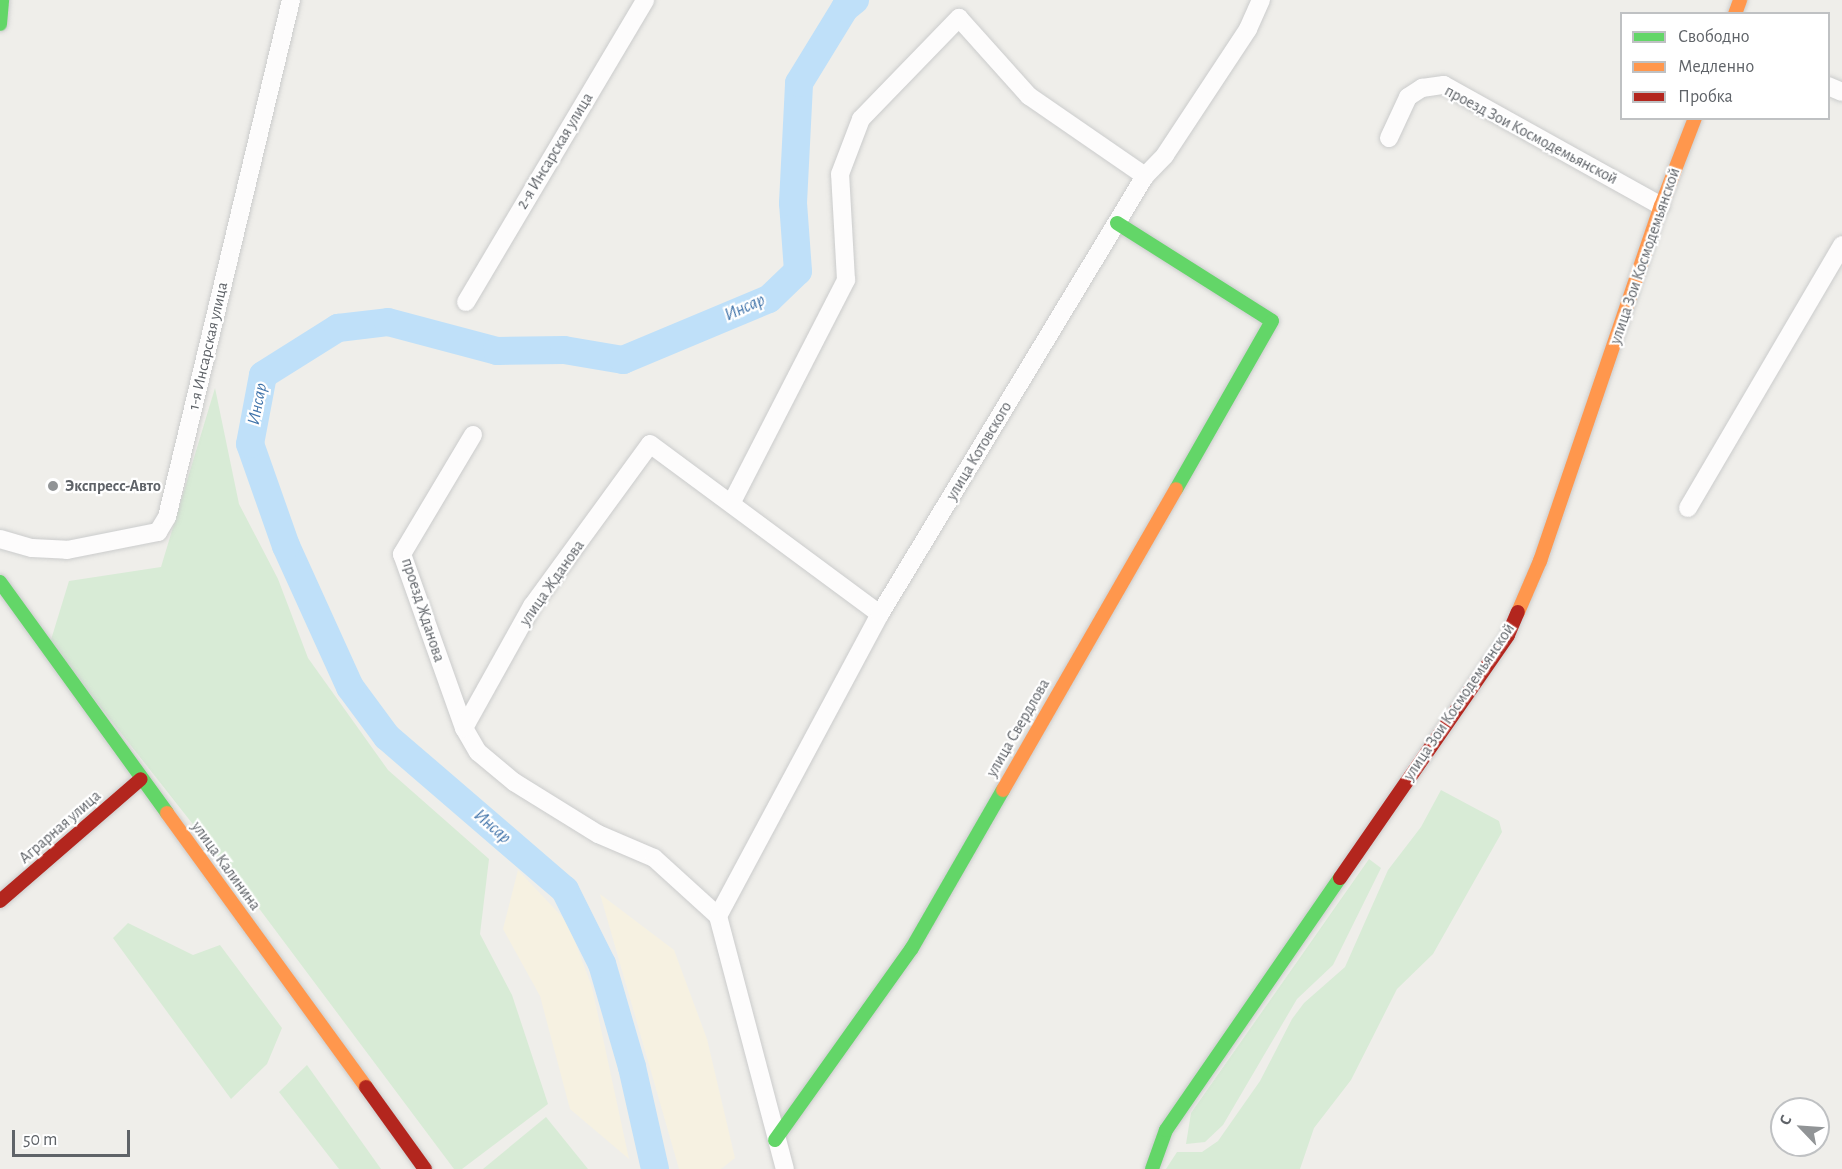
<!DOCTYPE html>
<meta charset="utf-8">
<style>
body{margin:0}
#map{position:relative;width:1842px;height:1169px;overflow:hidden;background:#efeeea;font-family:"Alegreya Sans",sans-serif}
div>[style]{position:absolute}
.green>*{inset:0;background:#d8ebd6}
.sand>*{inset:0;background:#f6f1e1}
.river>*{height:28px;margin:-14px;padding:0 14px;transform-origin:14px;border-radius:14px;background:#bfe0f9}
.roads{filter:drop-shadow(0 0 2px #cbcccc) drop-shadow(0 0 2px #cbcccc)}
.street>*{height:18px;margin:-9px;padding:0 9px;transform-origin:9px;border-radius:9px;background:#fdfcfc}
.fast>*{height:14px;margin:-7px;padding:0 7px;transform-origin:7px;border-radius:7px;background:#63d668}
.slow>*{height:14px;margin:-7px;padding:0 7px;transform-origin:7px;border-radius:7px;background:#ff974d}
.jam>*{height:14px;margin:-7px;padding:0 7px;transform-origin:7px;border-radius:7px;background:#b3261e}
.dots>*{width:16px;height:16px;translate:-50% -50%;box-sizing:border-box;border:3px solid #fff;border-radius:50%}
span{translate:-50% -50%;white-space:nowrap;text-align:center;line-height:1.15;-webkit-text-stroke:4.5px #fff;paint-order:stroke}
.street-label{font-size:16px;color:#5f6368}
.poi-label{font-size:16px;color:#5f6368;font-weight:700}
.left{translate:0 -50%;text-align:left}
.water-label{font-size:18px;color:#4174aa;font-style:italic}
.legend{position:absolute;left:1620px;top:12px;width:210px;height:108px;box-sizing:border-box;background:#fff;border:2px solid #bfc1c3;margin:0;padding:8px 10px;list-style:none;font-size:18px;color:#5f6368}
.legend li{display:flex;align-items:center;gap:12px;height:30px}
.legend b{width:30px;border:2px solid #bfc1c3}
.north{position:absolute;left:1770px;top:1097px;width:60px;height:60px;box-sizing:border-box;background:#fff;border:2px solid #bfc1c3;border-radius:50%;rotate:295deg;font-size:16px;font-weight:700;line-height:24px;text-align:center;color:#5f6368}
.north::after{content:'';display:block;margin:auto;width:21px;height:27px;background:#919496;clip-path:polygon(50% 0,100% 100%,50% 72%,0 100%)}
.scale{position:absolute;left:12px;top:1130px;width:118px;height:27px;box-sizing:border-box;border:3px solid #5f6368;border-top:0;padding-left:8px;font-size:18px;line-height:21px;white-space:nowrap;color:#5f6368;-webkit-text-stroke:4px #fff;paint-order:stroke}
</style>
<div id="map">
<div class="green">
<div style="clip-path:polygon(215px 388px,239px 504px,278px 579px,308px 658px,388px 770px,489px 859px,480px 934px,512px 995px,548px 1104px,462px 1169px,454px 1169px,255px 903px,50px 643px,69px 581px,161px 567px)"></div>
<div style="clip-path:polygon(1441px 790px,1499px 821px,1502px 832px,1433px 954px,1397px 989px,1351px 1080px,1314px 1128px,1300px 1169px,1166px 1169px,1177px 1152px,1202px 1152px,1218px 1141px,1260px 1081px,1292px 1019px,1304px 1003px,1345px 967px,1388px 870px,1421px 827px)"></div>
<div style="clip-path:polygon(1369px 859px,1381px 868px,1333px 965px,1297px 999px,1223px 1125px,1205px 1142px,1186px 1144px,1191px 1113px)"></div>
<div style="clip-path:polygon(128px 923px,193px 955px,220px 945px,282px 1028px,267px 1064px,231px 1099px,113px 938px)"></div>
<div style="clip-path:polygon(307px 1065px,381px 1169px,339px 1169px,279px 1092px)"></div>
<div style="clip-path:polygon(546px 1117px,588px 1169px,483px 1169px)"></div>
</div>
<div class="sand">
<div style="clip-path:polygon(518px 870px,568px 923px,592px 987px,629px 1159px,570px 1109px,540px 996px,503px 929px)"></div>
<div style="clip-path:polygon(600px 894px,674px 950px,707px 1039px,735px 1158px,721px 1169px,679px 1169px)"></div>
</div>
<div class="river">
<div style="left:655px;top:1169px;width:105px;rotate:-102.7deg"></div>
<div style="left:632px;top:1067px;width:107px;rotate:-106.2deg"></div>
<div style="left:602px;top:964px;width:83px;rotate:-116.6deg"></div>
<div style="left:565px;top:890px;width:235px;rotate:-139.3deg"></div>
<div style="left:387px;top:737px;width:62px;rotate:-126.5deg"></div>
<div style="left:350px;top:687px;width:155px;rotate:-114.4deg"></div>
<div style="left:286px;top:546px;width:108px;rotate:-109.4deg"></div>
<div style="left:250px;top:444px;width:70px;rotate:-79.3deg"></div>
<div style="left:263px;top:375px;width:89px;rotate:-32.1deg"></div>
<div style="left:338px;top:328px;width:50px;rotate:-6.8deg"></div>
<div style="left:388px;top:322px;width:113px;rotate:14.9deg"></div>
<div style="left:497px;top:351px;width:67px;rotate:-0.9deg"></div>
<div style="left:564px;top:350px;width:60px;rotate:9.6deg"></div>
<div style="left:623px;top:360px;width:158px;rotate:-22.7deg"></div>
<div style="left:769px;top:299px;width:40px;rotate:-44deg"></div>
<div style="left:798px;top:271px;width:68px;rotate:-94.2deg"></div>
<div style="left:793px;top:203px;width:120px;rotate:-87.1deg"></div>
<div style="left:799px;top:83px;width:88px;rotate:-58.5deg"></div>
<div style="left:845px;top:8px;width:13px;rotate:-39deg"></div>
</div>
<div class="roads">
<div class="street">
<div style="left:1828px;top:86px;width:15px;rotate:23deg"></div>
<div style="left:1389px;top:138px;width:45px;rotate:-65.1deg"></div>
<div style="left:1408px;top:97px;width:17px;rotate:-33deg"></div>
<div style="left:1422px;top:88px;width:22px;rotate:-8deg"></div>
<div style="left:1444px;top:85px;width:248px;rotate:29.1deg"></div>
<div style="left:466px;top:302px;width:351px;rotate:-59.3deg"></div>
<div style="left:473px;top:435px;width:139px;rotate:120.8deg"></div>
<div style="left:402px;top:554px;width:185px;rotate:70.4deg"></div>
<div style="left:464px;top:728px;width:28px;rotate:60deg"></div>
<div style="left:478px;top:752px;width:47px;rotate:39.8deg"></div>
<div style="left:514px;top:782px;width:99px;rotate:31.8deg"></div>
<div style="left:598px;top:834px;width:61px;rotate:23.2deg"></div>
<div style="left:654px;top:858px;width:86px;rotate:42.2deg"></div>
<div style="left:718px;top:916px;width:262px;rotate:75.2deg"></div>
<div style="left:732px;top:502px;width:250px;rotate:-62.8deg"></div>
<div style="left:846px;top:280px;width:106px;rotate:-93.2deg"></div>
<div style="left:840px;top:174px;width:59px;rotate:-69.1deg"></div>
<div style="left:861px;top:119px;width:141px;rotate:-45.9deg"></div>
<div style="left:959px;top:18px;width:105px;rotate:48.1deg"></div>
<div style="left:1029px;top:96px;width:141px;rotate:34.6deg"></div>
<div style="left:1688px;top:508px;width:305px;rotate:-59.6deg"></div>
<div style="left:0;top:539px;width:33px;rotate:16deg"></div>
<div style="left:32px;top:548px;width:35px;rotate:3deg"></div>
<div style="left:67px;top:550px;width:93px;rotate:-11.2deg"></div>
<div style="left:158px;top:532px;width:17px;rotate:-59deg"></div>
<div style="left:167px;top:517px;width:532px;rotate:-76.51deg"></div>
<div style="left:464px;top:728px;width:140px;rotate:-60.9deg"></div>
<div style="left:532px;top:606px;width:200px;rotate:-53.9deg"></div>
<div style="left:650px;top:444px;width:286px;rotate:36.5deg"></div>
<div style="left:718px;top:916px;width:343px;rotate:-61.8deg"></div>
<div style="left:880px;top:614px;width:512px;rotate:-58.83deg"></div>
<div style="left:1145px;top:176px;width:29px;rotate:-46deg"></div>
<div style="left:1165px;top:155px;width:151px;rotate:-56.6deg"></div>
<div style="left:1248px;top:29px;width:32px;rotate:-66deg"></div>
</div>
<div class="fast">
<div style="left:0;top:24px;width:24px;rotate:-85deg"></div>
<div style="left:1117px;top:223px;width:183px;rotate:32.3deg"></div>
<div style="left:1272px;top:321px;width:193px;rotate:119.7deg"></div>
<div style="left:0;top:582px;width:285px;rotate:54.1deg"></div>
<div style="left:775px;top:1140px;width:236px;rotate:-54.5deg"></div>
<div style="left:912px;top:948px;width:182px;rotate:-60.1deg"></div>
<div style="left:1152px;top:1169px;width:41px;rotate:-70.3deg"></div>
<div style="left:1166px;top:1130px;width:306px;rotate:-55.4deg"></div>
</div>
<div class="slow">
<div style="left:1735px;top:14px;width:15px;rotate:-70deg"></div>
<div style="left:1518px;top:612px;width:56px;rotate:-66.7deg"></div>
<div style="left:1540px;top:561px;width:375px;rotate:-71.2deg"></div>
<div style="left:1661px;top:206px;width:94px;rotate:-68.9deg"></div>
<div style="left:1003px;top:790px;width:347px;rotate:-60.1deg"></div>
<div style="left:167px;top:813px;width:339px;rotate:54deg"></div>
</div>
<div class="jam">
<div style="left:1340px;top:878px;width:295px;rotate:-55.3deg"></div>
<div style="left:1508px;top:635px;width:25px;rotate:-67deg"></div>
<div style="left:0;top:901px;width:186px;rotate:-40.9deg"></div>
<div style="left:366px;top:1087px;width:101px;rotate:54.3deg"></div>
</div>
</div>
<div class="dots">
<div style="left:53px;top:486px;background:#919496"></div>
</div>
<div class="street-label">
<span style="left:1531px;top:135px;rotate:28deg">проезд Зои Космодемьянской</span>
<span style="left:555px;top:151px;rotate:-59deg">2-я Инсарская улица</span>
<span style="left:1645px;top:256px;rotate:-71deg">улица Зои Космодемьянской</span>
<span style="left:208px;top:346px;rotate:-77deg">1-я Инсарская улица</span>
<span style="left:979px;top:451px;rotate:-59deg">улица Котовского</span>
<span style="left:552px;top:583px;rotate:-55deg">улица Жданова</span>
<span style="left:423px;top:610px;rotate:72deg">проезд Жданова</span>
<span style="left:1459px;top:702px;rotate:-56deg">улица Зои Космодемьянской</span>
<span style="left:1018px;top:728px;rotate:-60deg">улица Свердлова</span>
<span style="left:60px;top:827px;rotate:-41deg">Аграрная улица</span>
<span style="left:226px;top:866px;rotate:54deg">улица Калинина</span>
</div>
<div class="poi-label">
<span class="left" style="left:65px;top:486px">Экспресс-Авто</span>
</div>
<div class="water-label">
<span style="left:745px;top:308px;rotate:-24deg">Инсар</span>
<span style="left:258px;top:404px;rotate:-79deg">Инсар</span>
<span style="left:492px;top:827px;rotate:41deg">Инсар</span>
</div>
<ul class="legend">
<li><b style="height:8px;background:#63d668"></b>Свободно</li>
<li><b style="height:8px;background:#ff974d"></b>Медленно</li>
<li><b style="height:8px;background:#b3261e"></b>Пробка</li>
</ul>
<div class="north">С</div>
<div class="scale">50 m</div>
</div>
